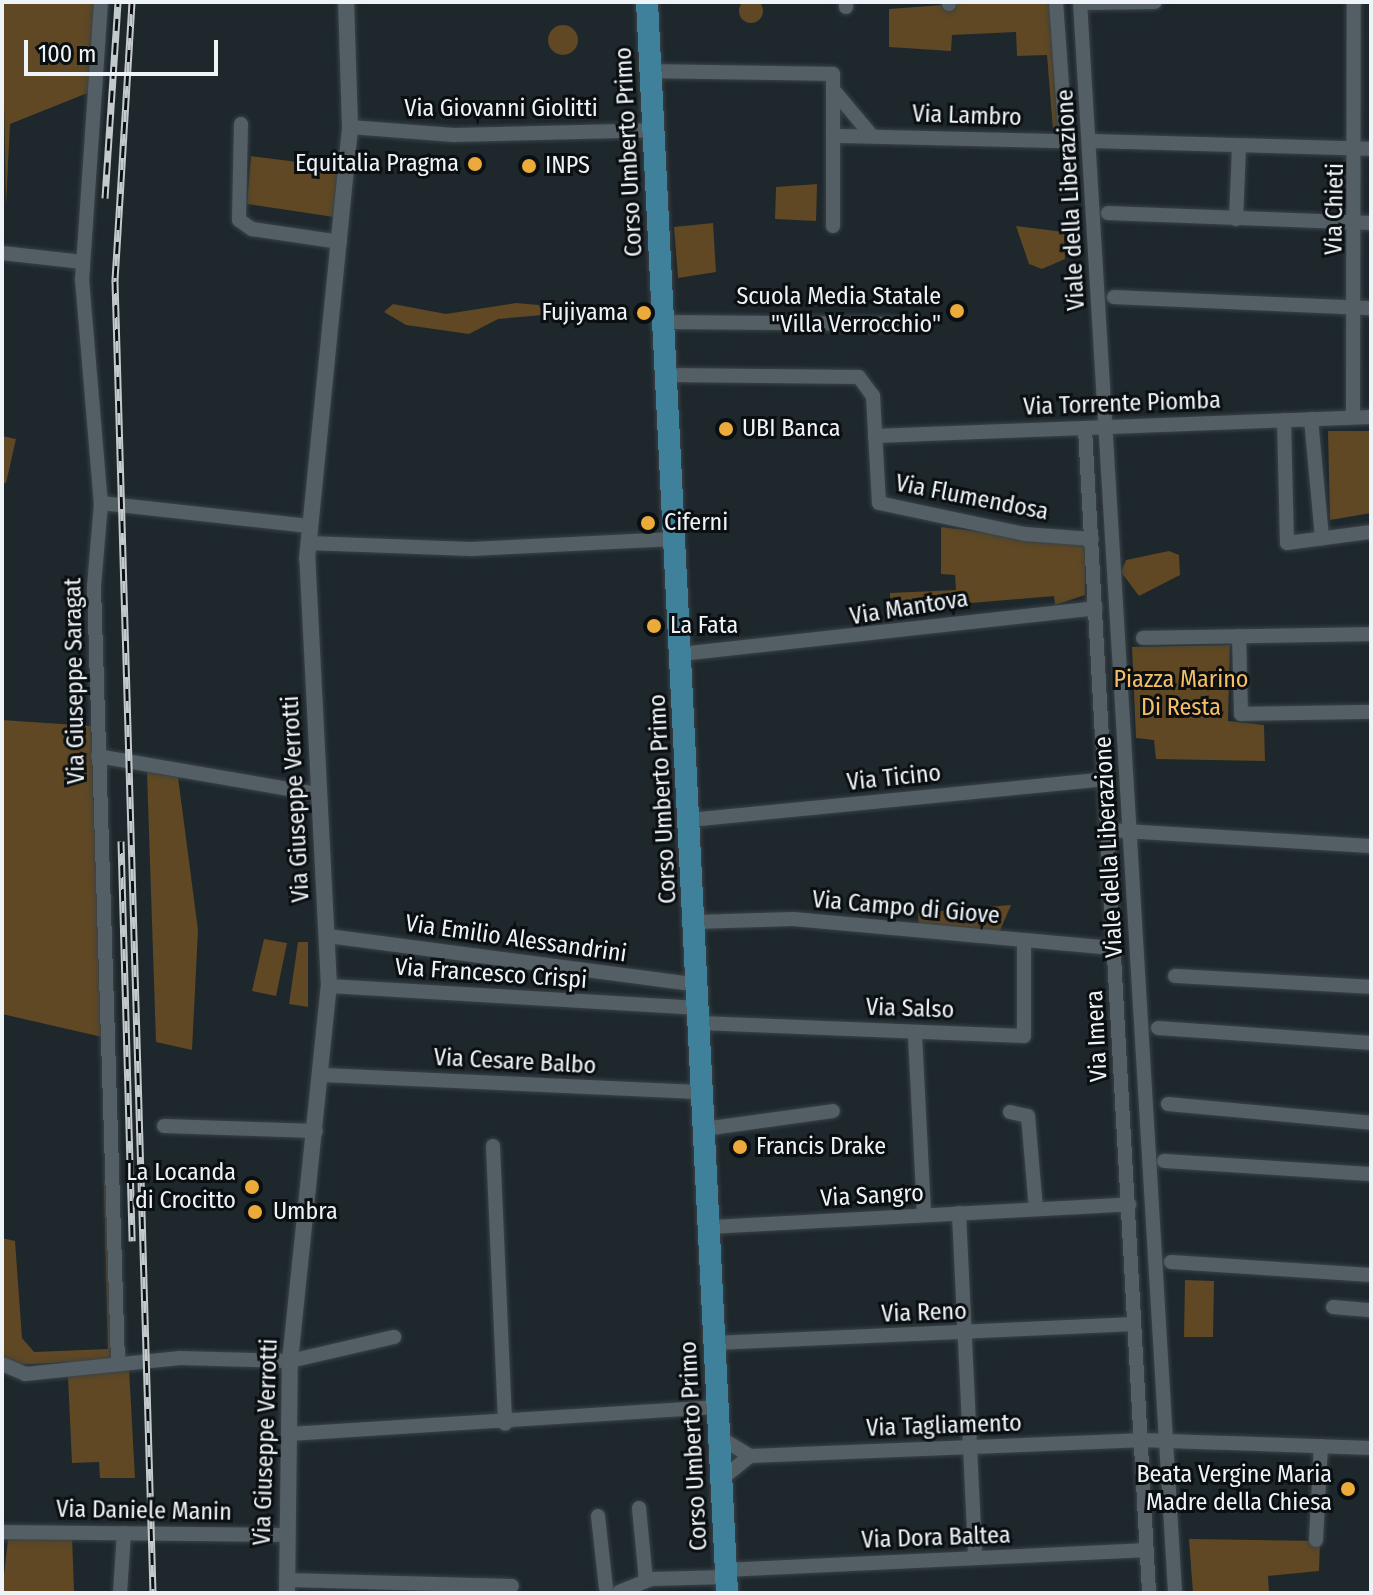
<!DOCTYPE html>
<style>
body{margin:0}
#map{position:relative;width:1373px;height:1595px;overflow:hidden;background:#1d272c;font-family:"Fira Sans Condensed",sans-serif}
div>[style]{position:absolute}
.green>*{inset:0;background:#5f4823}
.round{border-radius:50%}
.roads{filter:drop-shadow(0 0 2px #3a4247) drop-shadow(0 0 2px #3a4247)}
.minor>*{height:14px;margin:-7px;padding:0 7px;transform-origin:7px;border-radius:7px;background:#535f65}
.tertiary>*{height:16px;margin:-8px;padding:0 8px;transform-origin:8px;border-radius:8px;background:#535f65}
.primary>*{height:22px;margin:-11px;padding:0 11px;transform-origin:11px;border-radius:11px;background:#3f809a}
.rail>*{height:7px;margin-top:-3.5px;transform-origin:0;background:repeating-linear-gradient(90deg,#0b0f12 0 12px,#c3cace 0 24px);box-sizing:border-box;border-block:2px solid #c3cace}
.dots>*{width:22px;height:22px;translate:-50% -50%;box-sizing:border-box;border:4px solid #0b0f12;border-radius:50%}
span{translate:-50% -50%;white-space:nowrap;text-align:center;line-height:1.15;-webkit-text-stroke:6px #0b0f12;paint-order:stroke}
.street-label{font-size:24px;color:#edf3f7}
.poi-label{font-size:24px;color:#edf3f7}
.right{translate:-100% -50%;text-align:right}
.left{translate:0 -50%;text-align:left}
.park-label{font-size:24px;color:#f7be63}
.frame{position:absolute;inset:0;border:4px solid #edf3f7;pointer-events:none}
.scale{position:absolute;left:24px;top:40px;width:194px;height:36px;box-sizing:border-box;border:4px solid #edf3f7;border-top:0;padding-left:10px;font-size:24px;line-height:28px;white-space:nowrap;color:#edf3f7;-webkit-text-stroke:6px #0b0f12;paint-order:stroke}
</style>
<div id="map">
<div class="green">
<div class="round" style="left:739px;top:-1px;width:24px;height:24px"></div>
<div style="clip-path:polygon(2px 2px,94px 2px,90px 92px,10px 124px,6px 205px)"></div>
<div style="clip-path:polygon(983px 2px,1053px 2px,1062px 129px,1053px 130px,1047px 55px,1017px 56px,1016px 32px,952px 35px,951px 51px,889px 47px,889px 9px)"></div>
<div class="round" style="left:548px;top:25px;width:30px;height:30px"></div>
<div style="clip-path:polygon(251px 156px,338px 167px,334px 217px,247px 204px)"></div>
<div style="clip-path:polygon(817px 184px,816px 221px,775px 219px,776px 187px)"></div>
<div style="clip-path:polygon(713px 223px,716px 272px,678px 278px,674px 227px)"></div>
<div style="clip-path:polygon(1016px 226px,1064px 232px,1065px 259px,1042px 269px,1029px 264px)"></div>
<div style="clip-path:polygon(516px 303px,539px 305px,543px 315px,498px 319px,469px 334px,406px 325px,384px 312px,393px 304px,446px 314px)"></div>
<div style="clip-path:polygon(1328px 431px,1371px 431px,1371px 513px,1330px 520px)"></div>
<div style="clip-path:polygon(2px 436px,16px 439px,6px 483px,2px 483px)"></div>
<div style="clip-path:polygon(941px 527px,1085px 545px,1085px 595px,1055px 605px,1054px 596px,890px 610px,890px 593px,956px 590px,955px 575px,941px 574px)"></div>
<div style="clip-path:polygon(1169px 551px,1179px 555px,1180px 575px,1139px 596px,1121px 572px,1126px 560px)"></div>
<div style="clip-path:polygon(1230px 645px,1228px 721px,1264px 725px,1265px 761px,1156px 759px,1154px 740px,1136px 738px,1132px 647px)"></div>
<div style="clip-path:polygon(2px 720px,91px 726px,102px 1037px,2px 1014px)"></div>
<div style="clip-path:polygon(147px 772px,178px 777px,198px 930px,192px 1050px,156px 1042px)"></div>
<div style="clip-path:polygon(1011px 905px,998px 935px,919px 926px,918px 913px)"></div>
<div style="clip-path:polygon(264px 939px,287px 943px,276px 996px,252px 991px)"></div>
<div style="clip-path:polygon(298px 942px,308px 942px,308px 1007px,289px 1004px)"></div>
<div style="clip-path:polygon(110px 1180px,115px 1352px,109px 1360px,14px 1365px,2px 1354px,2px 1238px,15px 1241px,22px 1338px,34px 1352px,108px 1349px,104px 1182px)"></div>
<div style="clip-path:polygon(1185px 1280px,1214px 1281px,1213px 1337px,1184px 1337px)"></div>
<div style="clip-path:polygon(129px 1368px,135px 1478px,100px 1478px,99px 1462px,72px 1463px,68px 1377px)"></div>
<div style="clip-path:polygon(72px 1536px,74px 1591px,2px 1593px,8px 1539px)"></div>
<div style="clip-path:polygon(1189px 1539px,1320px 1541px,1319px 1571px,1268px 1576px,1269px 1593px,1193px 1593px)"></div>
</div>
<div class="roads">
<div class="minor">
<div style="left:101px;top:2px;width:278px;rotate:93.9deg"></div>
<div style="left:82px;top:279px;width:225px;rotate:85.2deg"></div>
<div style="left:101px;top:503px;width:83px;rotate:94.8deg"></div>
<div style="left:94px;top:586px;width:776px;rotate:88.23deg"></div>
<div style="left:846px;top:2px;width:5px;rotate:90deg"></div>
<div style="left:949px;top:2px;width:2px;rotate:90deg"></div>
<div style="left:1080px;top:2px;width:1594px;rotate:86.58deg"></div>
<div style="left:1080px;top:3px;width:75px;rotate:-0.8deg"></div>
<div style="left:650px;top:71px;width:183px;rotate:0.9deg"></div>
<div style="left:833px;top:74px;width:152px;rotate:90deg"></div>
<div style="left:836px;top:93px;width:56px;rotate:50.1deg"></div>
<div style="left:241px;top:124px;width:96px;rotate:91.2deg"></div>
<div style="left:239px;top:220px;width:16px;rotate:35deg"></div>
<div style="left:252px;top:229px;width:89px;rotate:8.4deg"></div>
<div style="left:350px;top:127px;width:104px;rotate:4.4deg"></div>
<div style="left:454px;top:135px;width:199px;rotate:-1.4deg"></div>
<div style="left:838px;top:136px;width:228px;rotate:1.3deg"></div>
<div style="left:1066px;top:141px;width:139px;rotate:-94.1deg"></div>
<div style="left:1090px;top:141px;width:281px;rotate:1.6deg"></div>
<div style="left:1108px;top:213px;width:263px;rotate:2.2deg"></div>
<div style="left:1236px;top:219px;width:72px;rotate:-87.6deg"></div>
<div style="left:2px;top:253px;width:81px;rotate:6.4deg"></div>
<div style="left:1114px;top:297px;width:257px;rotate:2.5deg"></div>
<div style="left:664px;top:322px;width:232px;rotate:0.5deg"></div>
<div style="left:667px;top:375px;width:192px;rotate:0.6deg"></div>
<div style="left:859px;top:377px;width:24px;rotate:54deg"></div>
<div style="left:873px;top:396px;width:107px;rotate:86.8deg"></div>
<div style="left:879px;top:503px;width:149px;rotate:12deg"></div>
<div style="left:1025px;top:534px;width:67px;rotate:4.3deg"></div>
<div style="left:1353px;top:417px;width:415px;rotate:-89.9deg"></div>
<div style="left:1311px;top:419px;width:120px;rotate:84.7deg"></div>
<div style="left:1284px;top:420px;width:123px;rotate:88.6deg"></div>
<div style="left:1287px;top:543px;width:85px;rotate:-7.5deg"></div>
<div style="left:1085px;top:429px;width:1166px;rotate:86.85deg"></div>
<div style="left:875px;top:436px;width:496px;rotate:-2.2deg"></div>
<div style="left:101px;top:503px;width:209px;rotate:6.3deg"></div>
<div style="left:308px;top:543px;width:163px;rotate:2.1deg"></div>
<div style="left:471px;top:549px;width:203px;rotate:-2.8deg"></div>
<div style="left:1239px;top:636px;width:78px;rotate:88.5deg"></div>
<div style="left:1241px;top:714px;width:130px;rotate:-0.9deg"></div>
<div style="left:1143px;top:638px;width:228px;rotate:-1deg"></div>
<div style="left:681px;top:654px;width:417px;rotate:-6.3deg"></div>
<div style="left:98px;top:756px;width:224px;rotate:9.8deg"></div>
<div style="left:689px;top:820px;width:417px;rotate:-5.6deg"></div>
<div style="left:1107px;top:830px;width:264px;rotate:3.5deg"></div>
<div style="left:695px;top:922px;width:98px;rotate:-1.8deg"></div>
<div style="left:793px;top:919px;width:321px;rotate:5.2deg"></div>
<div style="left:328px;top:936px;width:373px;rotate:7.5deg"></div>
<div style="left:1175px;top:976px;width:196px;rotate:3.2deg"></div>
<div style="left:329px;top:986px;width:371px;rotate:3.4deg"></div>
<div style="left:700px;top:1023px;width:324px;rotate:2.3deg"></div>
<div style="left:1024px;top:1036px;width:95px;rotate:-90deg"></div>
<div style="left:1158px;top:1028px;width:214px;rotate:4deg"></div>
<div style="left:915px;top:1035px;width:180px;rotate:87.1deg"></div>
<div style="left:325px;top:1075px;width:377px;rotate:2.6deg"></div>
<div style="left:1168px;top:1104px;width:204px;rotate:5.3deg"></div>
<div style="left:1010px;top:1112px;width:18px;rotate:13deg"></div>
<div style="left:1028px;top:1116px;width:93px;rotate:85.1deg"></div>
<div style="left:164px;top:1126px;width:152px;rotate:1.9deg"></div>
<div style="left:704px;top:1129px;width:130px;rotate:-7.9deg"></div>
<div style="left:493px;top:1146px;width:278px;rotate:87.5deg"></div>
<div style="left:1164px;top:1161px;width:207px;rotate:3.6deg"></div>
<div style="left:959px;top:1213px;width:345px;rotate:87.3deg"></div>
<div style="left:711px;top:1227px;width:419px;rotate:-3.1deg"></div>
<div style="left:1171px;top:1262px;width:200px;rotate:3.7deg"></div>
<div style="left:1333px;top:1307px;width:38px;rotate:5deg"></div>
<div style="left:716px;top:1343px;width:418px;rotate:-2.6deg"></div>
<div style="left:2px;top:1364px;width:25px;rotate:23deg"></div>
<div style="left:25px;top:1374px;width:156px;rotate:-5.9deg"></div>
<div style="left:180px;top:1358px;width:110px;rotate:1.6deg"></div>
<div style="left:290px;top:1361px;width:107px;rotate:-13deg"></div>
<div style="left:288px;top:1434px;width:433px;rotate:-3.6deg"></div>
<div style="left:722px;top:1439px;width:33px;rotate:31deg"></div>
<div style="left:750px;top:1456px;width:390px;rotate:-2.3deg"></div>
<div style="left:1140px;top:1440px;width:231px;rotate:2deg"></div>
<div style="left:724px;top:1477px;width:33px;rotate:-39deg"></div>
<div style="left:639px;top:1508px;width:73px;rotate:84.5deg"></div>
<div style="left:598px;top:1516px;width:72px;rotate:83.7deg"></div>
<div style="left:2px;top:1532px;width:285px;rotate:0.6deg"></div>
<div style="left:1316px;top:1540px;width:94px;rotate:-87deg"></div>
<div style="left:726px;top:1570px;width:421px;rotate:-2.7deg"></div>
<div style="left:287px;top:1580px;width:225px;rotate:1.5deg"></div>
<div style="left:619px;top:1592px;width:35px;rotate:-22deg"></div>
<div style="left:651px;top:1579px;width:76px;rotate:-1.5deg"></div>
<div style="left:120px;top:1593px;width:60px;rotate:-86.2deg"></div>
</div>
<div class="tertiary">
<div style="left:287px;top:1593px;width:232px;rotate:-89.3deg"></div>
<div style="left:290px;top:1361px;width:377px;rotate:-84.1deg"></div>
<div style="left:329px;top:986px;width:428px;rotate:-92.9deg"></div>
<div style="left:307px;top:559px;width:434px;rotate:-84.3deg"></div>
<div style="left:350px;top:127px;width:125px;rotate:-91.8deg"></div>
</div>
<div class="primary">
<div style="left:647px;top:2px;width:1593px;rotate:87.12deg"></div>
</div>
</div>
<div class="rail">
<div style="left:132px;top:2px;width:280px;rotate:93.5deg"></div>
<div style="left:115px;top:281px;width:1313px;rotate:88.34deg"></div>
<div style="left:105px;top:198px;width:196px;rotate:-86.2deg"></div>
<div style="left:121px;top:841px;width:400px;rotate:88.4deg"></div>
</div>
<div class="dots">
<div style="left:475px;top:164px;background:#ebaa39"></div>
<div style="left:529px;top:166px;background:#ebaa39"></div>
<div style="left:957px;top:311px;background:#ebaa39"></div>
<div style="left:644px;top:313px;background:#ebaa39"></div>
<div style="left:726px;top:429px;background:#ebaa39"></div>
<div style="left:648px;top:523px;background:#ebaa39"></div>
<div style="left:654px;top:626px;background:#ebaa39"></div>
<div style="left:740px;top:1147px;background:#ebaa39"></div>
<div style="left:252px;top:1187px;background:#ebaa39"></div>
<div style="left:255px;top:1212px;background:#ebaa39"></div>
<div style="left:1348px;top:1489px;background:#ebaa39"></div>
</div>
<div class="street-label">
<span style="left:501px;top:109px">Via Giovanni Giolitti</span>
<span style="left:967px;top:116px;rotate:2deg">Via Lambro</span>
<span style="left:629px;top:152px;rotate:-93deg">Corso Umberto Primo</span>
<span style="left:1071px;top:200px;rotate:-93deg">Viale della Liberazione</span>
<span style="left:1335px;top:209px;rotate:-89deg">Via Chieti</span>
<span style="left:1122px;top:404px;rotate:-2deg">Via Torrente Piomba</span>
<span style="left:972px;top:498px;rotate:11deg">Via Flumendosa</span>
<span style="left:909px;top:608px;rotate:-9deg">Via Mantova</span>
<span style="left:75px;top:681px;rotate:-91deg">Via Giuseppe Saragat</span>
<span style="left:894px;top:778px;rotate:-6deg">Via Ticino</span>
<span style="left:296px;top:799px;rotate:-93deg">Via Giuseppe Verrotti</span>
<span style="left:663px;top:799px;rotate:-93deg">Corso Umberto Primo</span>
<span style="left:1109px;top:847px;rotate:-93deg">Viale della Liberazione</span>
<span style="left:906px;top:908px;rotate:5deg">Via Campo di Giove</span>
<span style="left:516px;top:939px;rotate:8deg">Via Emilio Alessandrini</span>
<span style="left:491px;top:974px;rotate:4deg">Via Francesco Crispi</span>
<span style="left:910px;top:1009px;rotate:2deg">Via Salso</span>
<span style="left:1097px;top:1036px;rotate:-93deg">Via Imera</span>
<span style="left:515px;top:1062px;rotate:3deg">Via Cesare Balbo</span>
<span style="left:872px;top:1196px;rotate:-3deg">Via Sangro</span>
<span style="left:924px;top:1313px;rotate:-2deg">Via Reno</span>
<span style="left:944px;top:1426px;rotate:-2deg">Via Tagliamento</span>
<span style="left:266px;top:1442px;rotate:-88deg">Via Giuseppe Verrotti</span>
<span style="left:694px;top:1446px;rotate:-93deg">Corso Umberto Primo</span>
<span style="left:144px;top:1511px;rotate:1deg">Via Daniele Manin</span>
<span style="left:936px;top:1538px;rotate:-2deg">Via Dora Baltea</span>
</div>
<div class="poi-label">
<span class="right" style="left:459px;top:164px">Equitalia Pragma</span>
<span class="left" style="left:545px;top:166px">INPS</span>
<span class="right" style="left:941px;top:311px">Scuola Media Statale<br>"Villa Verrocchio"</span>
<span class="right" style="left:628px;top:313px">Fujiyama</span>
<span class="left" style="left:742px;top:429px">UBI Banca</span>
<span class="left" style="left:664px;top:523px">Ciferni</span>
<span class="left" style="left:670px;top:626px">La Fata</span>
<span class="left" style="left:756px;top:1147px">Francis Drake</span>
<span class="right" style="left:236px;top:1187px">La Locanda<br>di Crocitto</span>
<span class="left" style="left:273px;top:1212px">Umbra</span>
<span class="right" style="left:1332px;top:1489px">Beata Vergine Maria<br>Madre della Chiesa</span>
</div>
<div class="park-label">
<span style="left:1181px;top:694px">Piazza Marino<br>Di Resta</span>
</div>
<div class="frame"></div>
<div class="scale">100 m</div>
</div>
